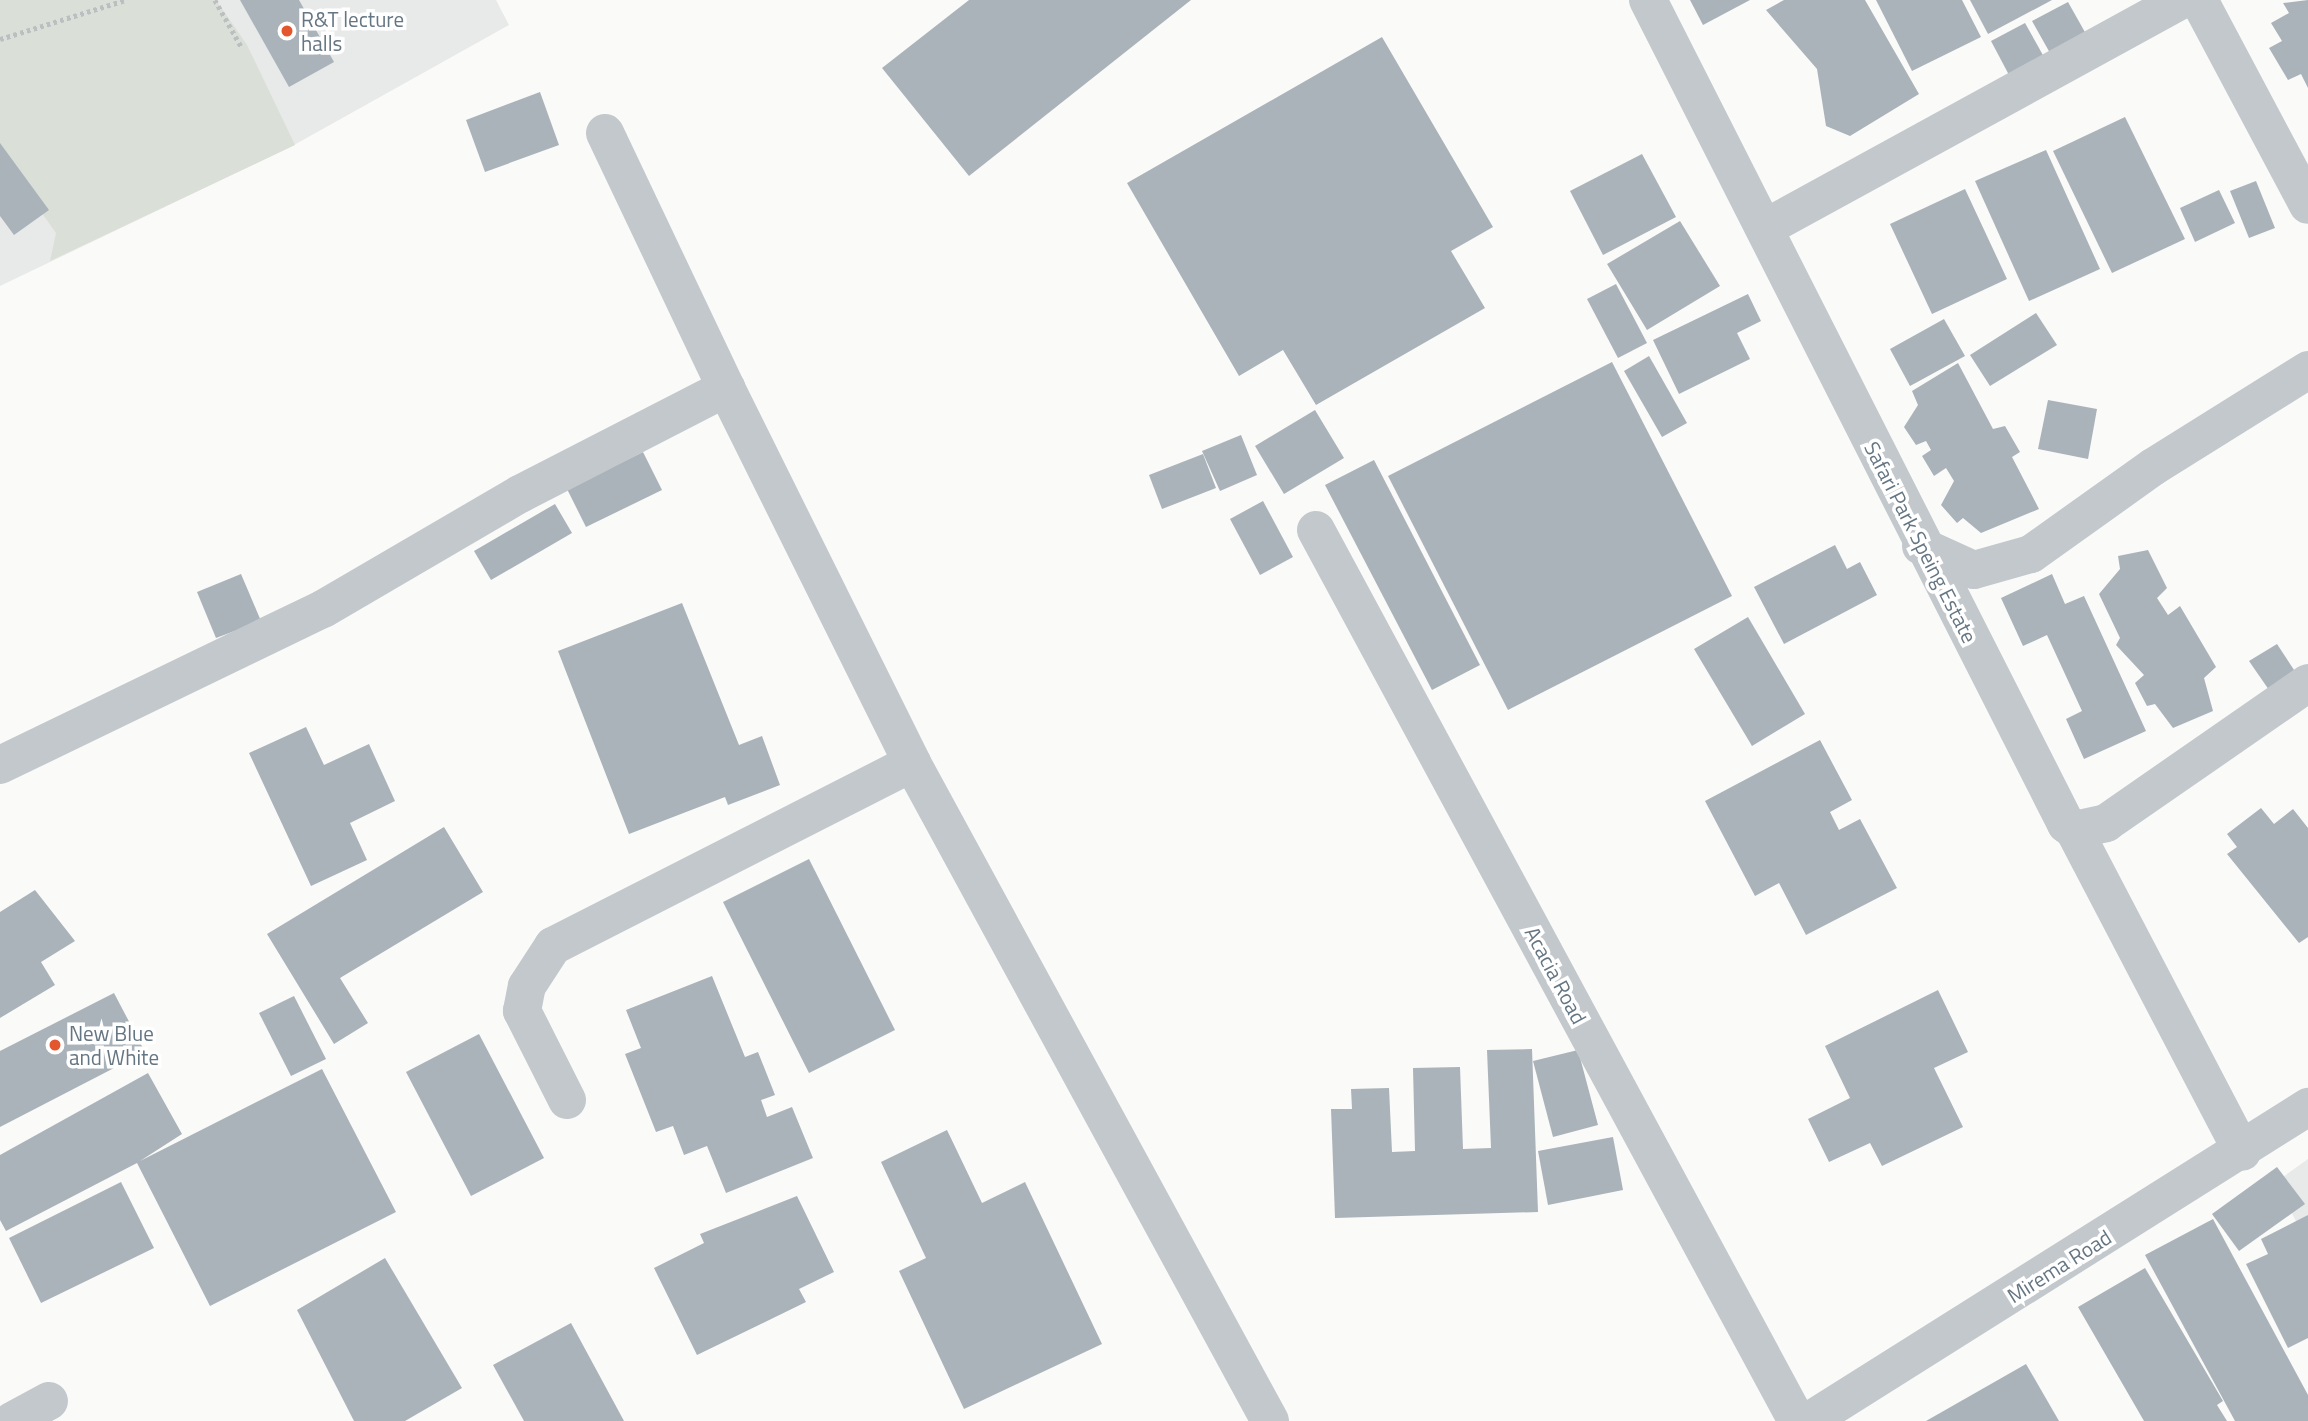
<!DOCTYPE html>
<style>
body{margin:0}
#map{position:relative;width:2308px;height:1421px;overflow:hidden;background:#fafaf8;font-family:"Titillium Web",sans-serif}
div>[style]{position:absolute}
.built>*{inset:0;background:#e8e9e9}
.green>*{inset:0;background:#dadfd7}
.building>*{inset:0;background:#aab3b9}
.path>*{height:4.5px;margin-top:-2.25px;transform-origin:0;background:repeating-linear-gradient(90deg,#bbbfc2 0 3.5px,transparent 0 7px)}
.minor>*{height:38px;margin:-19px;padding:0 19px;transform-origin:19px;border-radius:19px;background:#c3c8cc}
.dots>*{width:19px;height:19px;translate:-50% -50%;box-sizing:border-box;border:4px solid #fff;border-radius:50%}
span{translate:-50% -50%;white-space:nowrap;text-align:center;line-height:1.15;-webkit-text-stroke:7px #fff;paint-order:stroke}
.poi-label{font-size:21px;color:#657683}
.left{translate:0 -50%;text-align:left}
.street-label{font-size:21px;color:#657683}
</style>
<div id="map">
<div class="built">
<div style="clip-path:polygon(0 0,496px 0,509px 25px,294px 145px,0 286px)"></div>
<div style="clip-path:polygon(2308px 1159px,2308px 1245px,2276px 1182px)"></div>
</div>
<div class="green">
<div style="clip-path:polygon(0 0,216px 0,247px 45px,295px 145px,50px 261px,56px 233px,0 154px)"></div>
</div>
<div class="building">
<div style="clip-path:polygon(240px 0,299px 0,334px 62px,289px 87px)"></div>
<div style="clip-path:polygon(969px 0,1191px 0,969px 176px,882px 68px)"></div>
<div style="clip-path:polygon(1690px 0,1750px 0,1703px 25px)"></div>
<div style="clip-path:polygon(1784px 0,1865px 0,1919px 94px,1850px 136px,1826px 126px,1817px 69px,1766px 10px)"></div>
<div style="clip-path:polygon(1876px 0,1962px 0,1981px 37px,1912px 71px)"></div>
<div style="clip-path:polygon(1970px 0,2052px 0,1988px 34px)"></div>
<div style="clip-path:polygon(2308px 0,2308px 88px,2301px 74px,2288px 80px,2269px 48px,2282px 41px,2271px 23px,2289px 13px,2283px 3px)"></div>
<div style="clip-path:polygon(2068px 2px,2086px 34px,2050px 53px,2032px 21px)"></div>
<div style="clip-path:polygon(2025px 23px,2044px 57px,2009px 75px,1991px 41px)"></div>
<div style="clip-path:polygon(1382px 37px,1493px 227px,1451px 251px,1485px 308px,1316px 405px,1283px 350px,1239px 376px,1127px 183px)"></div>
<div style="clip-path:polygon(540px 92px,559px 145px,485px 172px,466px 120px)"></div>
<div style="clip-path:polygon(2125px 117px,2185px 239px,2112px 273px,2053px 151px)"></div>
<div style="clip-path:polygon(0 143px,49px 210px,14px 235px,0 216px)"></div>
<div style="clip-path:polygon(2046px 150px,2100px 269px,2029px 301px,1975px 181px)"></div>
<div style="clip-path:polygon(1642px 154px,1676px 217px,1603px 255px,1570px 191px)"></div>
<div style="clip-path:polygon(2256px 181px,2275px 228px,2249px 238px,2230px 191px)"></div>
<div style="clip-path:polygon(1965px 189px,2007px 279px,1932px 314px,1890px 224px)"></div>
<div style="clip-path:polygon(2219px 190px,2235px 223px,2195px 242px,2180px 208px)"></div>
<div style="clip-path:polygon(1680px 221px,1720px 286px,1647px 330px,1607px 264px)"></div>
<div style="clip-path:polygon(1616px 284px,1647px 343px,1618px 358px,1587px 299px)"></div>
<div style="clip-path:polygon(1748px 294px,1761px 321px,1737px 333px,1750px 359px,1679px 394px,1653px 340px)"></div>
<div style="clip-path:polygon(2036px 313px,2057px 345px,1990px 386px,1970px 355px)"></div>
<div style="clip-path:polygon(1944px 319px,1965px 356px,1910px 386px,1890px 349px)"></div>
<div style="clip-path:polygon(1649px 356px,1687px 423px,1662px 437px,1624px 371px)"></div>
<div style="clip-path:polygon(1612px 362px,1732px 596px,1508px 710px,1388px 476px)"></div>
<div style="clip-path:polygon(1958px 363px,1993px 429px,2005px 426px,2020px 452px,2012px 457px,2039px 509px,1981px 533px,1963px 518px,1957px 523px,1941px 505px,1954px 481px,1946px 468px,1934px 476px,1922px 456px,1931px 450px,1926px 441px,1916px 445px,1904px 427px,1918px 405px,1912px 391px)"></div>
<div style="clip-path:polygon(2048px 400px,2097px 409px,2088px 459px,2038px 449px)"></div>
<div style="clip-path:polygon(1315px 410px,1344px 458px,1284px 494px,1255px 446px)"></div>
<div style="clip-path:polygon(1241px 435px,1257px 475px,1220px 491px,1202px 451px)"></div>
<div style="clip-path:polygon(643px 452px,662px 490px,586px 527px,567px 489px)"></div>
<div style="clip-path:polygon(1203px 454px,1216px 488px,1162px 509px,1149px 475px)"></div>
<div style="clip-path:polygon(1374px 460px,1480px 665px,1432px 690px,1325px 485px)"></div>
<div style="clip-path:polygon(1263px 501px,1293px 557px,1260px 575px,1230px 519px)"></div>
<div style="clip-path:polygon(555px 504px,572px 533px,491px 580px,474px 551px)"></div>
<div style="clip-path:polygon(1835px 545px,1847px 569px,1860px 562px,1877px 595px,1784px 644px,1754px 587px)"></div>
<div style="clip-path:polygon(2148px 550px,2167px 588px,2157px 598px,2168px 615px,2180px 606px,2216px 667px,2204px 678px,2213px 711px,2173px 728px,2155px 704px,2147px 706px,2135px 683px,2144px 675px,2116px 645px,2120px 638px,2099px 594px,2120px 569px,2118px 556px)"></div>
<div style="clip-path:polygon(241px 574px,261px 621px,216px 638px,197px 592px)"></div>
<div style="clip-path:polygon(2052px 574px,2065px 604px,2084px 596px,2146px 731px,2084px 759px,2066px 719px,2082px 711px,2047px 635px,2023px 646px,2001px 598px)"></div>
<div style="clip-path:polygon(682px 603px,739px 745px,762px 736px,780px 785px,728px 805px,725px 797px,629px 834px,558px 651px)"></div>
<div style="clip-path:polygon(1748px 617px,1805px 714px,1752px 746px,1694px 649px)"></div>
<div style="clip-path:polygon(2277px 644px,2296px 673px,2269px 690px,2249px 661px)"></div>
<div style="clip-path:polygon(306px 727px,324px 765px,369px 744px,395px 801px,350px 823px,367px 860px,311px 886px,249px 753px)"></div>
<div style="clip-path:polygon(1820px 740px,1852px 800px,1830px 812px,1839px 830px,1860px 819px,1897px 888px,1806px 935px,1779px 883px,1755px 896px,1705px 801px)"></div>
<div style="clip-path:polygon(2261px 808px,2274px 824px,2293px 809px,2308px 828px,2308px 937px,2299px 943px,2227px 854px,2237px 847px,2227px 834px)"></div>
<div style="clip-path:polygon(444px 827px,483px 892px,340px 978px,368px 1023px,334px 1044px,267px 934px)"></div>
<div style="clip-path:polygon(809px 859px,895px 1030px,809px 1073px,723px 902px)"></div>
<div style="clip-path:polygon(35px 890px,75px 941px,41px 962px,55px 985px,0 1018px,0 912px)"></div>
<div style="clip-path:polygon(712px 976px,745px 1057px,758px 1052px,775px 1095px,761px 1100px,767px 1117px,792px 1107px,813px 1158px,726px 1193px,707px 1146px,684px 1155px,673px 1126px,656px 1132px,625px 1054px,641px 1048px,626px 1010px)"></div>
<div style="clip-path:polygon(1938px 990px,1968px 1052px,1934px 1068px,1963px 1127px,1882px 1166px,1870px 1143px,1829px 1162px,1808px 1119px,1850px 1098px,1825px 1046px)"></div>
<div style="clip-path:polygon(114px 993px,145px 1052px,0 1127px,0 1051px)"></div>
<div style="clip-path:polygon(294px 996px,326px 1059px,291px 1076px,259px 1013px)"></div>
<div style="clip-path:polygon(479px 1034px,544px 1158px,471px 1196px,406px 1072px)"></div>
<div style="clip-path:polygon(1532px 1049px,1538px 1212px,1335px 1218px,1331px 1109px,1352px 1109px,1351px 1089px,1389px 1088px,1392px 1152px,1415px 1151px,1413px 1068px,1460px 1067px,1463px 1149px,1491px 1148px,1487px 1050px)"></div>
<div style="clip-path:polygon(1578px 1050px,1598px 1125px,1553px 1137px,1533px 1061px)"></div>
<div style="clip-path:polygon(322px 1069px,396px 1212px,210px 1306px,137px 1163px,6px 1231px,0 1220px,0 1155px,148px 1073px,182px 1134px,140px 1161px)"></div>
<div style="clip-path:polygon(947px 1130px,982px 1203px,1025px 1182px,1102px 1344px,964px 1409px,899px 1271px,926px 1258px,881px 1162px)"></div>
<div style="clip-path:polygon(1613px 1137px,1623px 1190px,1548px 1205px,1538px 1151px)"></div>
<div style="clip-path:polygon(2277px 1167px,2305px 1204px,2239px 1251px,2212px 1214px)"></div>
<div style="clip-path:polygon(121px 1182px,154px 1248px,41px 1303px,9px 1238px)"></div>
<div style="clip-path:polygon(797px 1196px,834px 1272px,799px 1289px,806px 1302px,697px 1355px,654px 1268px,704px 1243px,700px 1234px)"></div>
<div style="clip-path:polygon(2308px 1215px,2308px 1338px,2288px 1348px,2246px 1264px,2268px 1254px,2261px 1239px)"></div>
<div style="clip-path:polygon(2213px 1219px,2308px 1395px,2308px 1421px,2235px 1421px,2145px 1255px)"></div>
<div style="clip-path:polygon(385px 1258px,462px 1388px,405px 1421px,354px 1421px,297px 1310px)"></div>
<div style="clip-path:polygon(2145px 1268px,2223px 1401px,2217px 1405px,2227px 1421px,2144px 1421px,2078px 1307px)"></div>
<div style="clip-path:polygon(571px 1323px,624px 1421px,524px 1421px,493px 1365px)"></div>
<div style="clip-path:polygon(2026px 1364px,2059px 1421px,1926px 1421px)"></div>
</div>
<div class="path">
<div style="left:215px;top:0;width:55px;rotate:60.6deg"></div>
<div style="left:0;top:39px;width:131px;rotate:-17.3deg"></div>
</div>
<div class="minor">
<div style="left:1648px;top:0;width:924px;rotate:63.1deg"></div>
<div style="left:2066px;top:824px;width:10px;rotate:37deg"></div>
<div style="left:2074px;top:830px;width:33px;rotate:-12deg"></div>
<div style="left:2106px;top:823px;width:246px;rotate:-34.7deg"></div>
<div style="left:2199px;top:0;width:232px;rotate:62deg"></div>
<div style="left:605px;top:133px;width:282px;rotate:64.6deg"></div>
<div style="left:1765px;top:228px;width:475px;rotate:-28.7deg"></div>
<div style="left:1316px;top:530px;width:1013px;rotate:61.64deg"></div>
<div style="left:1921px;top:546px;width:58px;rotate:24.4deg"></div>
<div style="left:1974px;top:570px;width:59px;rotate:-15.7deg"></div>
<div style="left:2031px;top:554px;width:150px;rotate:-35.5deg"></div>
<div style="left:2153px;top:467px;width:183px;rotate:-32deg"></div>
<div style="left:0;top:765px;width:359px;rotate:-25.8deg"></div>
<div style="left:323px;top:609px;width:228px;rotate:-30.3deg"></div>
<div style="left:520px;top:494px;width:232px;rotate:-27.2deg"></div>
<div style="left:726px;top:388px;width:419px;rotate:63.6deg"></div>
<div style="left:912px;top:763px;width:749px;rotate:61.45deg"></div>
<div style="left:2074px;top:830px;width:363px;rotate:62.4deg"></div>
<div style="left:567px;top:1100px;width:100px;rotate:-116.8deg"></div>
<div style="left:522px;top:1011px;width:25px;rotate:-79deg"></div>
<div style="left:527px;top:986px;width:48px;rotate:-57deg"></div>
<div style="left:553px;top:946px;width:403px;rotate:-27deg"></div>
<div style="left:12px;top:1421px;width:42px;rotate:-28.4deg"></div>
<div style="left:1809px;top:1421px;width:590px;rotate:-32.18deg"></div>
</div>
<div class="dots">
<div style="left:287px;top:31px;background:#e4572e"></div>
<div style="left:55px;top:1045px;background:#e4572e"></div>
</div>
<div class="poi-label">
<span class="left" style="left:301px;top:31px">R&amp;T lecture<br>halls</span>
<span class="left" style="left:69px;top:1045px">New Blue<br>and White</span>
</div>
<div class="street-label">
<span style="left:1921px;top:542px;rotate:63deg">Safari Park Speing Estate</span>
<span style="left:1556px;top:975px;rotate:62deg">Acacia Road</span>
<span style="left:2059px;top:1266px;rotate:-32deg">Mirema Road</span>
</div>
</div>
